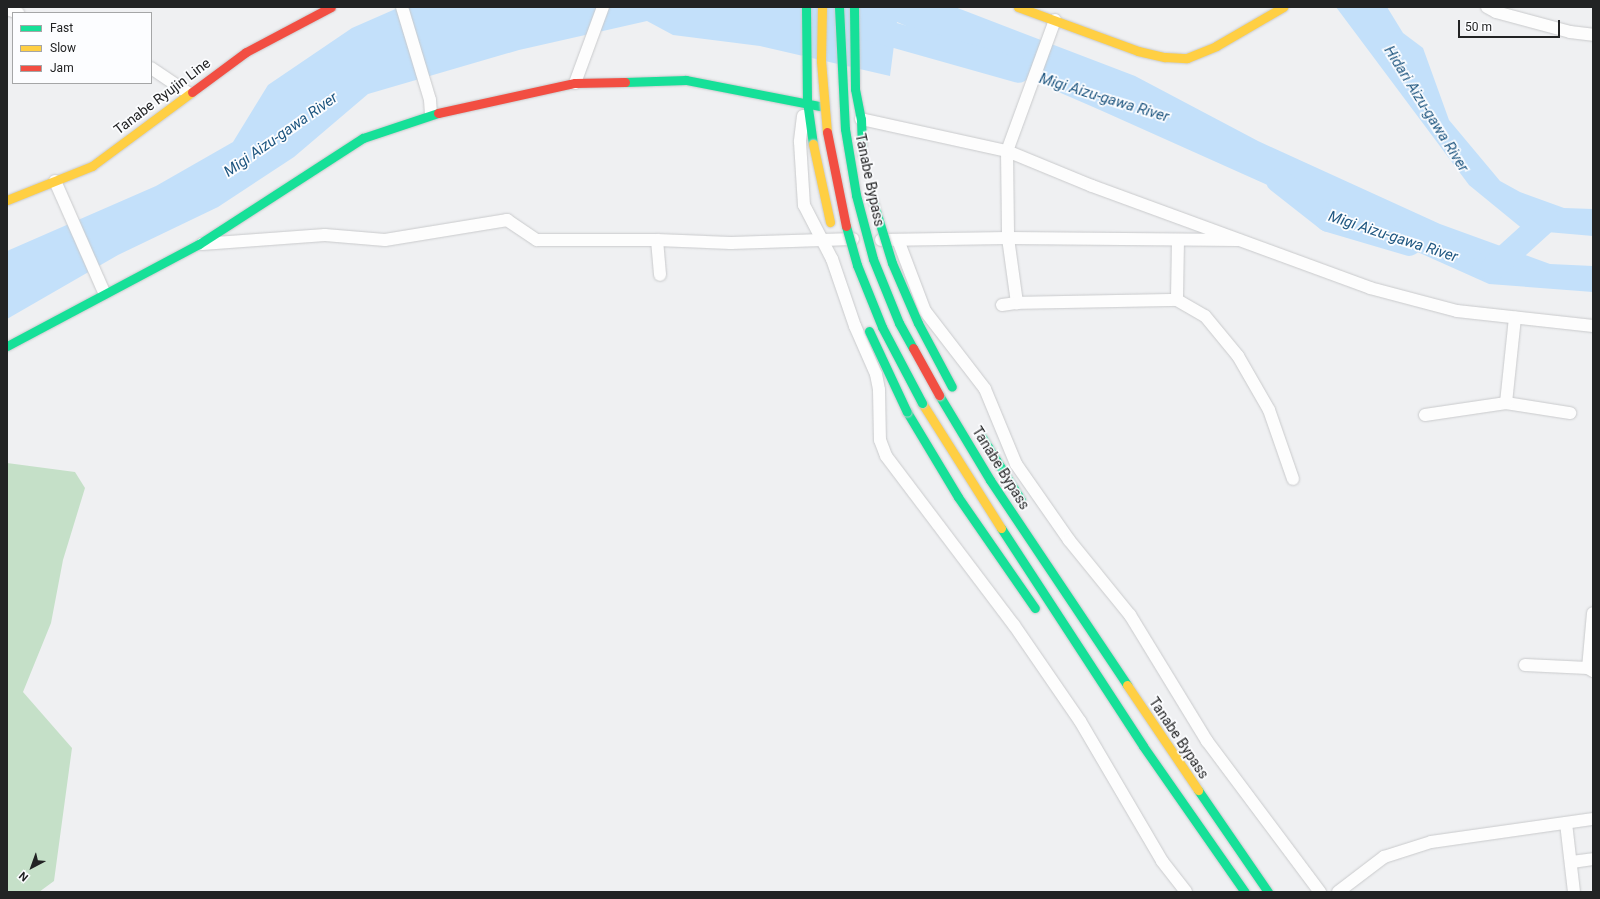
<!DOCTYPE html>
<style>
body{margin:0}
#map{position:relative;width:1600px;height:899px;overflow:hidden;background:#eff0f2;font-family:Roboto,sans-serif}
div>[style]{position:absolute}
.green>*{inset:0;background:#c5e0c8}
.water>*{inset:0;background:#c3e0fa}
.river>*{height:25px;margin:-12.5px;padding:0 12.5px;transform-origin:12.5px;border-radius:12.5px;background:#c3e0fa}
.roads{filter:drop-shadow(0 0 1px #c9cacc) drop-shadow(0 0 1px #c9cacc)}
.street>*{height:12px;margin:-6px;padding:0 6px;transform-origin:6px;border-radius:6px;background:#fdfdfd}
.fast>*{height:9px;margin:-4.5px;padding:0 4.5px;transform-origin:4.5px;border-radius:4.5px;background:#16e098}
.slow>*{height:9px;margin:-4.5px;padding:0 4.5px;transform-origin:4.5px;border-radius:4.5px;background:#ffcf43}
.jam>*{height:9px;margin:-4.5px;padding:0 4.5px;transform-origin:4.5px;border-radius:4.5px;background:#f24e42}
.bridges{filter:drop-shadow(0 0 1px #c9cacc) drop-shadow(0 0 1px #c9cacc)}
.fast-bridge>*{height:9px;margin:-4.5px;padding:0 4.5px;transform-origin:4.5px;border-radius:4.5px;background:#16e098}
.slow-bridge>*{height:9px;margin:-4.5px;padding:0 4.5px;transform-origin:4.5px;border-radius:4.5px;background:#ffcf43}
.jam-bridge>*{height:9px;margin:-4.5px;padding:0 4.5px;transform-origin:4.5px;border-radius:4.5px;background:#f24e42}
span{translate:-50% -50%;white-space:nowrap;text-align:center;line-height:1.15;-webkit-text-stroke:3.5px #fcfdff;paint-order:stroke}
.street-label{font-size:14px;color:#222324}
.water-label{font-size:15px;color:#1e5680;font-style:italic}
.frame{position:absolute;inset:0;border:8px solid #222324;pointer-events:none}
.legend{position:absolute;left:12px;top:12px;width:140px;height:72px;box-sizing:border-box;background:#fcfdff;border:1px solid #a5a6a7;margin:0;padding:5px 7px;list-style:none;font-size:12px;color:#222324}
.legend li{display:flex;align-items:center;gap:8px;height:20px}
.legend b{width:20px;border:1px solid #a5a6a7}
.north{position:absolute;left:12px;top:847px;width:40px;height:40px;-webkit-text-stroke:3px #fcfdff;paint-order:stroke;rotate:221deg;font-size:11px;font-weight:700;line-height:16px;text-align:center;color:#222324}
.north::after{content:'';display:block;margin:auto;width:14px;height:18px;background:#222324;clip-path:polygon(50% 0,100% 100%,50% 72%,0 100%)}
.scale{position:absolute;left:1458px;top:20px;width:102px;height:18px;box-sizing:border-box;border:2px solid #222324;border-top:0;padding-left:5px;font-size:12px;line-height:14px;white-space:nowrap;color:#222324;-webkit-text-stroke:3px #fcfdff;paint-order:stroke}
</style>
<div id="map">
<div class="green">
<div style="clip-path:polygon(7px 463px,75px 472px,85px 488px,63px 560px,51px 623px,23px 692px,72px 748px,54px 881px,39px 892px,7px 892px)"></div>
</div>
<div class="water">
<div style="clip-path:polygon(400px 7px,955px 7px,1135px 76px,1258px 141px,1440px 224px,1550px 264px,1593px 266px,1593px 292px,1489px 284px,1100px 110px,897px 22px,890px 76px,760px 46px,673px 35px,647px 21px,519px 50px,368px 94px,294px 157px,218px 207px,118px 255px,7px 319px,7px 251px,156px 186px,233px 142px,268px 85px,352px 28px)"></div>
<div style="clip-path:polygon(1336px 7px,1387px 7px,1403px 33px,1423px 48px,1449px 120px,1500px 181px,1520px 192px,1564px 208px,1593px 209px,1593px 236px,1524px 230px,1469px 185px)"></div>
</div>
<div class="river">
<div style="left:863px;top:26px;width:161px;rotate:15.8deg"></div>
<div style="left:1278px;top:180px;width:63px;rotate:38deg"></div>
<div style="left:1328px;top:219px;width:84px;rotate:16.5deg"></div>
<div style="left:1484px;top:265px;width:9px;rotate:21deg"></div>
<div style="left:1492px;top:268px;width:73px;rotate:-42.2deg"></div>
</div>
<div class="roads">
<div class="street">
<div style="left:402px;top:7px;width:97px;rotate:73.2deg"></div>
<div style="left:430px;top:100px;width:14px;rotate:86deg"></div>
<div style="left:1487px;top:7px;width:10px;rotate:29deg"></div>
<div style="left:1496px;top:12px;width:77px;rotate:15.1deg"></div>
<div style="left:1570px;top:32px;width:23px;rotate:7deg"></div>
<div style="left:7px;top:9px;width:12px;rotate:20deg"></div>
<div style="left:1055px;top:20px;width:140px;rotate:110.1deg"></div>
<div style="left:1007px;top:151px;width:87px;rotate:89.3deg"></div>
<div style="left:1008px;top:238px;width:66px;rotate:82.1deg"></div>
<div style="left:1017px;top:303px;width:160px;rotate:-1.1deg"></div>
<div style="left:151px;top:68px;width:45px;rotate:34deg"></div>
<div style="left:575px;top:83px;width:81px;rotate:-69.8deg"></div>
<div style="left:803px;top:116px;width:26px;rotate:97deg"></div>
<div style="left:800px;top:142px;width:63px;rotate:86.4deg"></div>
<div style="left:804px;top:205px;width:61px;rotate:62.6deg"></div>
<div style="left:832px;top:259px;width:71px;rotate:71.1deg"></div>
<div style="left:855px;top:326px;width:52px;rotate:66.4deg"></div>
<div style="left:876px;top:374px;width:16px;rotate:79deg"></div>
<div style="left:879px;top:390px;width:50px;rotate:88.9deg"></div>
<div style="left:880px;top:440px;width:17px;rotate:69deg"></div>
<div style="left:886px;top:456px;width:212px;rotate:52.9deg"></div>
<div style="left:1014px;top:625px;width:116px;rotate:55.5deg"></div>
<div style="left:1080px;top:721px;width:162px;rotate:59.6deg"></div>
<div style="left:1162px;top:861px;width:39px;rotate:52deg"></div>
<div style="left:861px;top:119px;width:149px;rotate:12.4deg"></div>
<div style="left:1007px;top:151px;width:92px;rotate:22.4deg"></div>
<div style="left:1092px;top:186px;width:296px;rotate:20.1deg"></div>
<div style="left:1370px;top:288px;width:90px;rotate:14.8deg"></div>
<div style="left:1457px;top:311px;width:137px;rotate:6.3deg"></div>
<div style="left:55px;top:181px;width:121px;rotate:66.2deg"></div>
<div style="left:657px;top:240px;width:35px;rotate:85deg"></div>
<div style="left:881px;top:240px;width:127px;rotate:-0.9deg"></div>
<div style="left:1008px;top:238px;width:230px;rotate:0.5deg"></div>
<div style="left:898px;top:240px;width:76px;rotate:69.2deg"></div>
<div style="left:925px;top:311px;width:98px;rotate:52.4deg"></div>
<div style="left:985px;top:389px;width:81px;rotate:67.5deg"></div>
<div style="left:1016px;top:464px;width:93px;rotate:55.1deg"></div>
<div style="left:1069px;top:540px;width:97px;rotate:50.9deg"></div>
<div style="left:1130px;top:615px;width:148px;rotate:58.6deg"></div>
<div style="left:1207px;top:741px;width:189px;rotate:53.2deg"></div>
<div style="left:1178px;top:240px;width:60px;rotate:91deg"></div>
<div style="left:1177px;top:300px;width:32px;rotate:30deg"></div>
<div style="left:1205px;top:316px;width:52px;rotate:50.5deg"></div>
<div style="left:1238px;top:356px;width:62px;rotate:60.1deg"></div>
<div style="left:1269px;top:410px;width:73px;rotate:70.8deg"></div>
<div style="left:202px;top:244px;width:123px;rotate:-4.2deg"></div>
<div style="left:325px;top:235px;width:60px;rotate:4.8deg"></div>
<div style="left:385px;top:240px;width:124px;rotate:-9.3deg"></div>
<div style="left:507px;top:220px;width:36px;rotate:34deg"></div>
<div style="left:537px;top:240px;width:120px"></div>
<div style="left:657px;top:240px;width:74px;rotate:2.3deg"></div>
<div style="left:731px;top:243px;width:122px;rotate:-1.9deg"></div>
<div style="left:1002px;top:305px;width:15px;rotate:-8deg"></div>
<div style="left:1506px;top:403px;width:65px;rotate:8.9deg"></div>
<div style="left:1425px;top:415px;width:82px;rotate:-8.4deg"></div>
<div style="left:1506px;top:403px;width:86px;rotate:-84deg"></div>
<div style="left:1525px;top:665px;width:63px;rotate:2.7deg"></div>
<div style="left:1588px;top:668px;width:6px;rotate:31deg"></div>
<div style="left:1588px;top:668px;width:55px;rotate:-84.8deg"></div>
<div style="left:1566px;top:823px;width:69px;rotate:83.4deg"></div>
<div style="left:1572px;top:862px;width:21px;rotate:-8deg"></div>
<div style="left:1338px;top:892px;width:58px;rotate:-37.3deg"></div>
<div style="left:1384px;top:857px;width:49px;rotate:-17.7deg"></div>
<div style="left:1431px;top:842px;width:164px;rotate:-8.1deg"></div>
</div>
<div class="fast">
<div style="left:806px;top:7px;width:94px;rotate:89.4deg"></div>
<div style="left:807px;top:101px;width:43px;rotate:82.1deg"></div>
<div style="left:854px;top:7px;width:82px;rotate:89.3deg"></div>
<div style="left:855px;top:89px;width:31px;rotate:79deg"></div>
<div style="left:861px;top:119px;width:35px;rotate:88deg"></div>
<div style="left:625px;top:82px;width:61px;rotate:-1.9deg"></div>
<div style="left:686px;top:80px;width:136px;rotate:11deg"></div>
<div style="left:7px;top:346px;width:217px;rotate:-28deg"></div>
<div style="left:199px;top:244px;width:195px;rotate:-32.9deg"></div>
<div style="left:363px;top:138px;width:79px;rotate:-18.4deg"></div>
<div style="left:939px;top:395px;width:99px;rotate:59deg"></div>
<div style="left:990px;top:480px;width:247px;rotate:56.2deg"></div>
<div style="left:907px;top:412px;width:99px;rotate:59deg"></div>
<div style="left:958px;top:497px;width:135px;rotate:55.3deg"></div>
<div style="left:982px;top:437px;width:74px;rotate:58.2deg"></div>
<div style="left:1001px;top:528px;width:260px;rotate:56.9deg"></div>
<div style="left:1143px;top:746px;width:178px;rotate:55.1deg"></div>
<div style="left:1198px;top:790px;width:124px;rotate:55.5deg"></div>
</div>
<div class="slow">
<div style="left:1018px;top:7px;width:128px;rotate:20.1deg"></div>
<div style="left:1138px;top:51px;width:28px;rotate:13deg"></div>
<div style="left:1165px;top:57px;width:22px;rotate:3deg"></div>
<div style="left:1187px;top:58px;width:31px;rotate:-22deg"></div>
<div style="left:1216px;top:46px;width:78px;rotate:-30.2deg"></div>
<div style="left:7px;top:200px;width:92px;rotate:-21.8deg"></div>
<div style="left:92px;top:166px;width:124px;rotate:-36.5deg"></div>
<div style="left:922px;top:403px;width:148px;rotate:57.7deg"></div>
<div style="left:1127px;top:685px;width:127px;rotate:55.9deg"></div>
</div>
<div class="jam">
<div style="left:192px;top:92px;width:67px;rotate:-36.5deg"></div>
<div style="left:246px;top:52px;width:96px;rotate:-27.9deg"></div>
<div style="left:438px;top:113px;width:140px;rotate:-12.4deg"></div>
<div style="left:575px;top:83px;width:50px;rotate:-1.1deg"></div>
</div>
</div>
<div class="bridges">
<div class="fast-bridge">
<div style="left:839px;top:7px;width:122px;rotate:87.2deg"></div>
<div style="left:845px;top:129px;width:67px;rotate:80.5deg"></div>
<div style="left:856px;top:195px;width:66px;rotate:75.1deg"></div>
<div style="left:873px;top:259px;width:69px;rotate:67.9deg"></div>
<div style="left:899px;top:323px;width:29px;rotate:61deg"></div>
<div style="left:872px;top:198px;width:68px;rotate:72.9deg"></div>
<div style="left:892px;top:263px;width:65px;rotate:66.6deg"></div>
<div style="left:918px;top:323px;width:72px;rotate:62deg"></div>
<div style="left:846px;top:226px;width:41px;rotate:74.2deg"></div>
<div style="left:857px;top:265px;width:67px;rotate:68deg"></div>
<div style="left:882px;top:327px;width:86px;rotate:62.2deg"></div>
<div style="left:869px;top:331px;width:89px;rotate:64.9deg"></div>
</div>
<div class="slow-bridge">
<div style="left:822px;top:7px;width:54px;rotate:91.1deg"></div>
<div style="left:821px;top:61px;width:71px;rotate:85.2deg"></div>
<div style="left:813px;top:144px;width:80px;rotate:77.7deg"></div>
</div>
<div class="jam-bridge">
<div style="left:827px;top:132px;width:96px;rotate:78.6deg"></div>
<div style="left:913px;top:348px;width:54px;rotate:61deg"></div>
</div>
</div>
<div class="street-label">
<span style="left:162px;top:96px;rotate:-37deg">Tanabe Ryujin Line</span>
<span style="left:870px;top:180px;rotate:78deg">Tanabe Bypass</span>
<span style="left:1001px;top:468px;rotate:58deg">Tanabe Bypass</span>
<span style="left:1179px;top:738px;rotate:56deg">Tanabe Bypass</span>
</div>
<div class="water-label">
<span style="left:1104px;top:98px;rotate:17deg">Migi Aizu-gawa River</span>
<span style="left:1426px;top:109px;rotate:58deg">Hidari Aizu-gawa River</span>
<span style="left:281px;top:135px;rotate:-35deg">Migi Aizu-gawa River</span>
<span style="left:1393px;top:237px;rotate:18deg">Migi Aizu-gawa River</span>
</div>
<div class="frame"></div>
<ul class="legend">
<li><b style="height:5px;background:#16e098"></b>Fast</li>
<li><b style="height:5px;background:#ffcf43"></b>Slow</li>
<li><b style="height:5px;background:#f24e42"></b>Jam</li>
</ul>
<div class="north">N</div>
<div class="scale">50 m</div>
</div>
